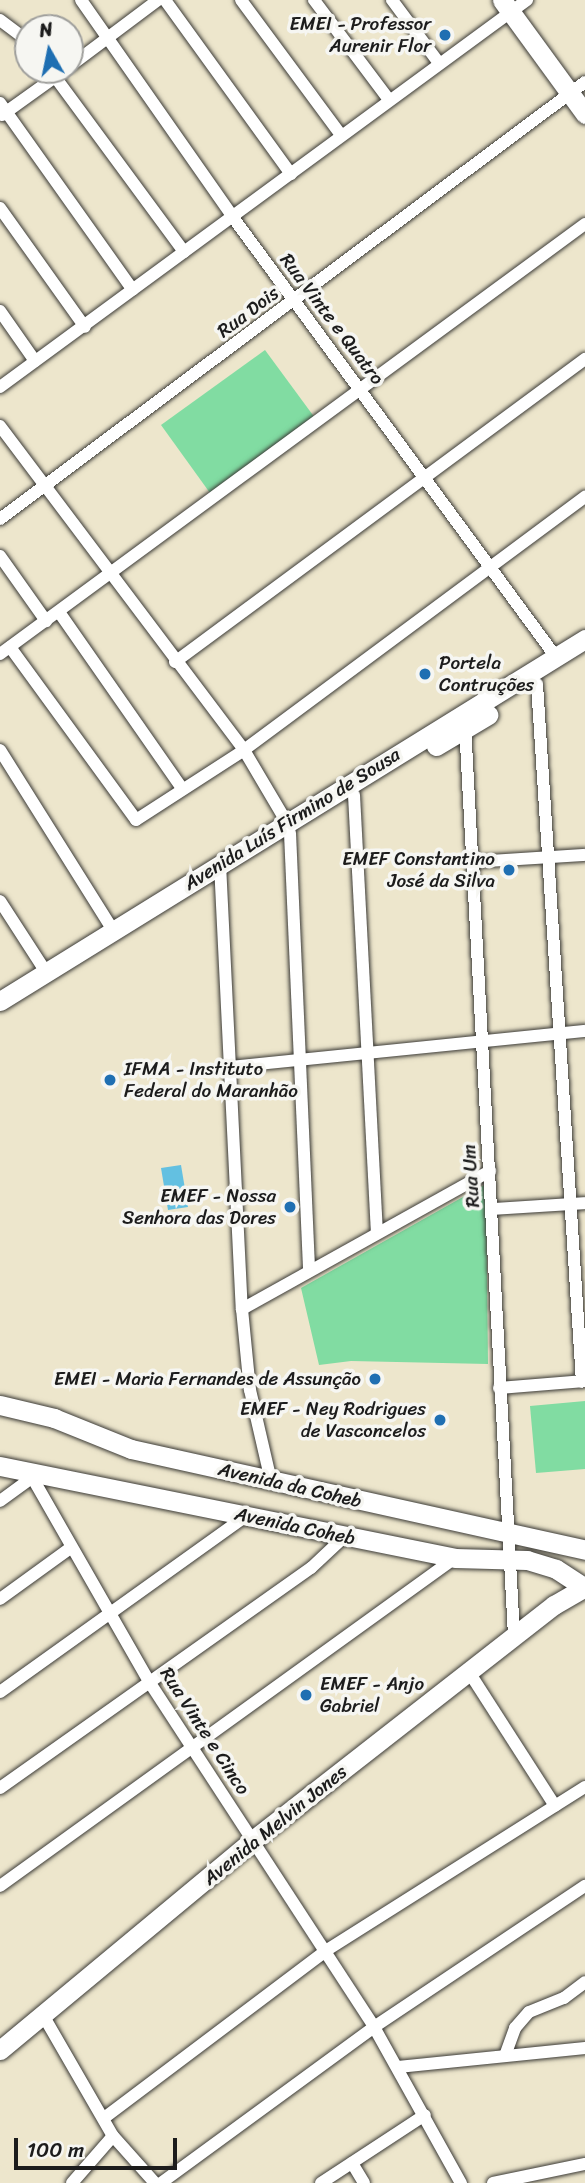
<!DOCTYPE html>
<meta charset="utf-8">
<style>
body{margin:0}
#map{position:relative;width:585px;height:2183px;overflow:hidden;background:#ede6cc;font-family:Sriracha,sans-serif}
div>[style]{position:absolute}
.green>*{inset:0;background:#81dca2}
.water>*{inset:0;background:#63c0e1}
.roads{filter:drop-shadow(0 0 2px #3b3a36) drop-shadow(0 0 2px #3b3a36)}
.street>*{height:12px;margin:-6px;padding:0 6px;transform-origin:6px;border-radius:6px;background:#fff}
.secondary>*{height:19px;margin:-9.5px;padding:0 9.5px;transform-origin:9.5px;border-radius:9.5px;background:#fff}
.dots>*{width:19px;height:19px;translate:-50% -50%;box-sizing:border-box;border:4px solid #f6f6f2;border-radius:50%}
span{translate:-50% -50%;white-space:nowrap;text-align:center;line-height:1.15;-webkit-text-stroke:7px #f6f6f2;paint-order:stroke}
.poi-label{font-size:19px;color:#1c1c1c}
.right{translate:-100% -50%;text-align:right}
.left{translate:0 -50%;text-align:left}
.street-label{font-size:19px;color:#1c1c1c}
.north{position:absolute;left:14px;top:14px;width:70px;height:70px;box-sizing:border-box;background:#f6f6f2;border:2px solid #9f9f9c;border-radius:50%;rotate:351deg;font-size:19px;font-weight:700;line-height:28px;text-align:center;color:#1c1c1c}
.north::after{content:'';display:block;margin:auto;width:24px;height:32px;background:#1f6fb2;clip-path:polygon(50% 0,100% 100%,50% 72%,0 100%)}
.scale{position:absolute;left:14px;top:2138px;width:163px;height:32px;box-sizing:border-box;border:4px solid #1c1c1c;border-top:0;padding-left:9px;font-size:21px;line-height:24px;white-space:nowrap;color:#1c1c1c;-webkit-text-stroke:5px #f6f6f2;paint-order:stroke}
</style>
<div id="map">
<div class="green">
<div style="clip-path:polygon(265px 350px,315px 418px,210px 493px,161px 425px)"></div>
<div style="clip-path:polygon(486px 1184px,488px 1364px,351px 1361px,319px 1365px,301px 1288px)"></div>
<div style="clip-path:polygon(585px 1401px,585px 1469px,536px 1473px,530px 1406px)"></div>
</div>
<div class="water">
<div style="clip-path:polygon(181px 1165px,188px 1207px,168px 1210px,161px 1168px)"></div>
</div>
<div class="roads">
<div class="street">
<div style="left:81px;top:0;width:264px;rotate:55deg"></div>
<div style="left:232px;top:216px;width:547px;rotate:53.7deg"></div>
<div style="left:165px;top:0;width:215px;rotate:54.1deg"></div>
<div style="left:241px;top:0;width:168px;rotate:53.5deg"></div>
<div style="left:314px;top:0;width:125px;rotate:53.1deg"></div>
<div style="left:392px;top:0;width:79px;rotate:53.3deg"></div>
<div style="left:0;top:20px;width:35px;rotate:37deg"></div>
<div style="left:70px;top:66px;width:110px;rotate:-36.9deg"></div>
<div style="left:50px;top:70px;width:226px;rotate:53.6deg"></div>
<div style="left:0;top:103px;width:229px;rotate:54.6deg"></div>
<div style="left:2px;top:115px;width:74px;rotate:-35.6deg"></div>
<div style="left:0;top:208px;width:146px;rotate:54.5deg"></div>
<div style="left:0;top:311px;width:61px;rotate:55deg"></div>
<div style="left:0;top:387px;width:654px;rotate:-36.29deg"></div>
<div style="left:0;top:426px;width:406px;rotate:53deg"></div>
<div style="left:244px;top:750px;width:82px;rotate:59.4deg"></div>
<div style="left:0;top:519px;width:730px;rotate:-36.76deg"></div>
<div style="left:0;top:556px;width:80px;rotate:54.7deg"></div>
<div style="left:59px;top:612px;width:215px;rotate:55.1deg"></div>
<div style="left:10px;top:647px;width:214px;rotate:53.9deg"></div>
<div style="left:136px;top:820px;width:129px;rotate:-32.9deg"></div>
<div style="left:244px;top:750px;width:425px;rotate:-36.6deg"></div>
<div style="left:0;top:654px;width:726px;rotate:-36.32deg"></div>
<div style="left:175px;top:662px;width:510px;rotate:-36.47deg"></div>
<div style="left:537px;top:684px;width:699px;rotate:86.31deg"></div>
<div style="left:465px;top:725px;width:912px;rotate:86.92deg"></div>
<div style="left:0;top:750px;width:213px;rotate:57.9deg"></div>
<div style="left:354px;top:795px;width:437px;rotate:87deg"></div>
<div style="left:290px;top:833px;width:438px;rotate:87.5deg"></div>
<div style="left:473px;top:862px;width:112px;rotate:-3.6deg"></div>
<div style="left:220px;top:864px;width:446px;rotate:87.2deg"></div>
<div style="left:242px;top:1309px;width:81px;rotate:84.4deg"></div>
<div style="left:250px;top:1390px;width:93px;rotate:77deg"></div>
<div style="left:0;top:901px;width:85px;rotate:57.1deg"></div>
<div style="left:229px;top:1067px;width:358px;rotate:-5.8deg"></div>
<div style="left:493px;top:1209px;width:92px;rotate:-3.7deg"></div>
<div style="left:242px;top:1309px;width:284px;rotate:-29.1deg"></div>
<div style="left:499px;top:1388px;width:86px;rotate:-4.7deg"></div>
<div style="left:32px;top:1477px;width:237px;rotate:60.2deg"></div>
<div style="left:150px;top:1683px;width:411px;rotate:56.9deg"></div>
<div style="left:374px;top:2027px;width:179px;rotate:60.9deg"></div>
<div style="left:0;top:1501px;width:46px;rotate:-36.1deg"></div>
<div style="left:0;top:1599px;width:85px;rotate:-35.9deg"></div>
<div style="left:469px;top:1672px;width:159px;rotate:57.3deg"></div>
<div style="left:0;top:1692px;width:304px;rotate:-35.6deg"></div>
<div style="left:0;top:1788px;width:381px;rotate:-35.3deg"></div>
<div style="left:311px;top:1568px;width:47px;rotate:-43.3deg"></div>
<div style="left:0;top:1886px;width:561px;rotate:-35.79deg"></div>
<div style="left:43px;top:2015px;width:140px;rotate:60deg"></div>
<div style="left:113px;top:2136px;width:63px;rotate:48.2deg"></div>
<div style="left:506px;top:2053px;width:27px;rotate:-70deg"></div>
<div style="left:515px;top:2028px;width:21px;rotate:-49deg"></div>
<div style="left:529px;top:2012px;width:38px;rotate:-22deg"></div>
<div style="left:564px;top:1998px;width:26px;rotate:-37deg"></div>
<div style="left:398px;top:2067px;width:188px;rotate:-5.8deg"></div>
<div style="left:104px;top:2118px;width:279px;rotate:-37deg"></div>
<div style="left:327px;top:1950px;width:305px;rotate:-32.3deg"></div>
<div style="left:352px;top:2163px;width:23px;rotate:59deg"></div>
<div style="left:72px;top:2183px;width:62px;rotate:-48.9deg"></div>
<div style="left:161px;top:2183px;width:264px;rotate:-36.2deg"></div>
<div style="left:374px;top:2027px;width:254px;rotate:-33.8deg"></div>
<div style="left:321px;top:2183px;width:124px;rotate:-33.2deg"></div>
<div style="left:493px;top:2183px;width:94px;rotate:-11.7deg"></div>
</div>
<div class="secondary">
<div style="left:502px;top:0;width:141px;rotate:53.9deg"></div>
<div style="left:436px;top:746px;width:61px;rotate:-30.8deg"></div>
<div style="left:0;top:1001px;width:688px;rotate:-31.75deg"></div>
<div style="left:0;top:1405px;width:56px;rotate:13.5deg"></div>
<div style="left:54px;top:1418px;width:83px;rotate:21.9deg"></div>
<div style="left:131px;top:1449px;width:465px;rotate:12.5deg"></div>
<div style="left:0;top:1466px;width:464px;rotate:11.4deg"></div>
<div style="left:455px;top:1558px;width:72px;rotate:1.6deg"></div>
<div style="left:527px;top:1560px;width:30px;rotate:17deg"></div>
<div style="left:556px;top:1569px;width:35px;rotate:33deg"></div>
<div style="left:0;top:2050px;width:329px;rotate:-39.7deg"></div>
<div style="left:253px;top:1840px;width:382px;rotate:-38deg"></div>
<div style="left:554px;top:1605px;width:36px;rotate:-30deg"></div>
</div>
</div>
<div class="dots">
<div style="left:445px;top:35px;background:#1f6fb2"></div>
<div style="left:425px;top:674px;background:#1f6fb2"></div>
<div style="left:509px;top:870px;background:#1f6fb2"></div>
<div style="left:110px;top:1080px;background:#1f6fb2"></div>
<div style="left:290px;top:1207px;background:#1f6fb2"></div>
<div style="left:375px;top:1379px;background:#1f6fb2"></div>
<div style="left:440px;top:1420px;background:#1f6fb2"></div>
<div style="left:306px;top:1695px;background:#1f6fb2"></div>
</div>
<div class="poi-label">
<span class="right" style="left:431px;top:35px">EMEI - Professor<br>Aurenir Flor</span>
<span class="left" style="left:439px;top:674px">Portela<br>Contruções</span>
<span class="right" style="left:495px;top:870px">EMEF Constantino<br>José da Silva</span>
<span class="left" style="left:124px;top:1080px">IFMA - Instituto<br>Federal do Maranhão</span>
<span class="right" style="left:276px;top:1207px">EMEF - Nossa<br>Senhora das Dores</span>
<span class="right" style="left:361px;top:1379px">EMEI - Maria Fernandes de Assunção</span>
<span class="right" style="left:426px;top:1420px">EMEF - Ney Rodrigues<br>de Vasconcelos</span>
<span class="left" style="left:320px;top:1695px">EMEF - Anjo<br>Gabriel</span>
</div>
<div class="street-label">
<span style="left:248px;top:312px;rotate:-37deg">Rua Dois</span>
<span style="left:332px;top:319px;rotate:53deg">Rua Vinte e Quatro</span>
<span style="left:292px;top:819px;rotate:-32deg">Avenida Luís Firmino de Sousa</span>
<span style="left:471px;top:1176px;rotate:-94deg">Rua Um</span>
<span style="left:290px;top:1485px;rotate:13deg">Avenida da Coheb</span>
<span style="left:295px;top:1526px;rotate:12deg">Avenida Coheb</span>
<span style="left:205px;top:1731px;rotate:57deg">Rua Vinte e Cinco</span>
<span style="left:275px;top:1825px;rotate:-39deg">Avenida Melvin Jones</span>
</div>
<div class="north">N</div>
<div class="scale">100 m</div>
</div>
